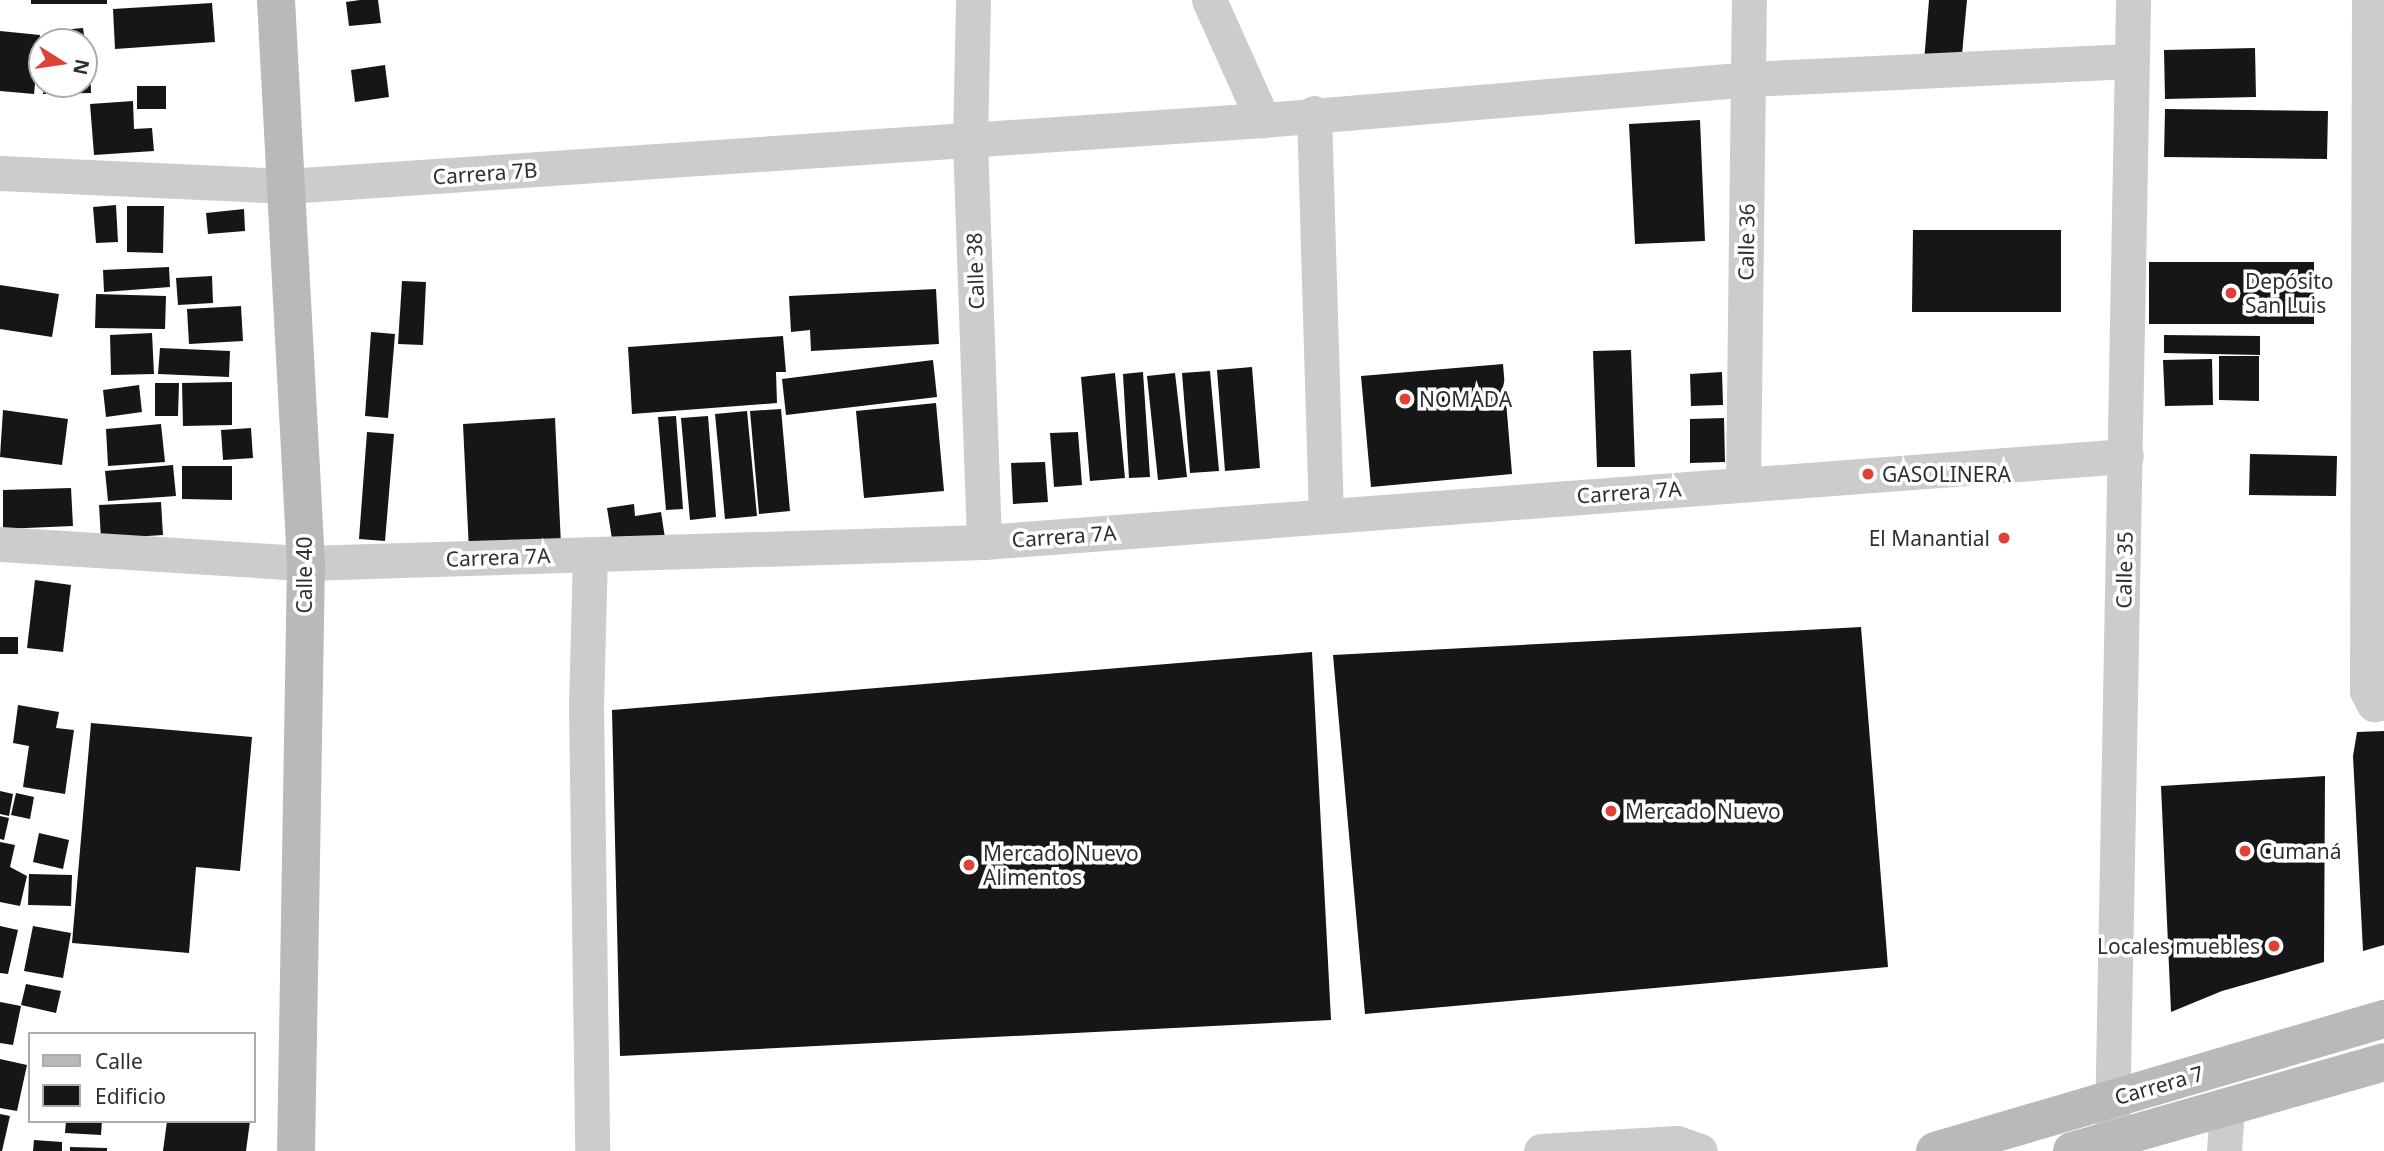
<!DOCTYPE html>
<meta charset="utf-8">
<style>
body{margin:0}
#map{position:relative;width:2384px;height:1151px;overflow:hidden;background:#fff;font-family:"Noto Sans",sans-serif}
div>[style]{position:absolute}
.building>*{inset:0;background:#161616}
.street>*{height:35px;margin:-17.5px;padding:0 17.5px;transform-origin:17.5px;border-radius:17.5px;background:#ccc}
.secondary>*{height:38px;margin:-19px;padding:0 19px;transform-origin:19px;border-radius:19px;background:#b9b9b9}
.dots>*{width:19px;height:19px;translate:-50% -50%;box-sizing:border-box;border:4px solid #fff;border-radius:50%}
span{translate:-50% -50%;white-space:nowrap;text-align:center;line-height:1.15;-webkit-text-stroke:7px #fff;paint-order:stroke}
.street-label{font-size:21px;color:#2f2f2f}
.poi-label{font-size:21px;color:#2f2f2f}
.left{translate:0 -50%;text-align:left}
.right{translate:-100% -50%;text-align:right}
.legend{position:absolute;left:28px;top:1032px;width:228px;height:91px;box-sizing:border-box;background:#fff;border:2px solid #acacac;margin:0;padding:9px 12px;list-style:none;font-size:21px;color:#2f2f2f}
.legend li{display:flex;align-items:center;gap:14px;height:35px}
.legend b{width:35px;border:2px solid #acacac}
.north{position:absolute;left:28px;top:28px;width:70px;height:70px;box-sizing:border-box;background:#fff;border:2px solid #acacac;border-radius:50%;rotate:102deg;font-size:19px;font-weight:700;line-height:28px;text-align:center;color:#2f2f2f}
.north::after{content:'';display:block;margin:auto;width:24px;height:32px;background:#e14036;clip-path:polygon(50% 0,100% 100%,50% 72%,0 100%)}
</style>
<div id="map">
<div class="building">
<div style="clip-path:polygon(31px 0,107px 0,107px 4px,31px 4px)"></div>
<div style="clip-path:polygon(360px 0,378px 0,381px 23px,349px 26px,346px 2px)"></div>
<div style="clip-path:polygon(1929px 0,1967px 0,1961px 65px,1924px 62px)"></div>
<div style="clip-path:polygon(212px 3px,215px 42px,115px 49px,113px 9px)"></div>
<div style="clip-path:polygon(83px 28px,85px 42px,50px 42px,49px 31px)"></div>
<div style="clip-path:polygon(0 31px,40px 35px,34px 94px,0 91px)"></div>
<div style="clip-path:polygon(2255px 48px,2256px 97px,2165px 99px,2164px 50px)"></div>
<div style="clip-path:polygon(84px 57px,90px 57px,91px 93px,43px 94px,43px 84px,84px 84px)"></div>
<div style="clip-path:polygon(385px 65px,389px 97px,355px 102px,351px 70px)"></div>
<div style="clip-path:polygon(137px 86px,166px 86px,166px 109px,137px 109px)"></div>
<div style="clip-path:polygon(133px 101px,134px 129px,152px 128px,154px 151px,94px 155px,90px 104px)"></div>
<div style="clip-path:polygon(2165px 109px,2328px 111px,2327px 159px,2164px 157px)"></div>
<div style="clip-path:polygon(1700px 120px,1705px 241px,1635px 244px,1629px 124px)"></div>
<div style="clip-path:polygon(116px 205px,118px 242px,96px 243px,93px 207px)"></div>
<div style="clip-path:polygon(127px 206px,164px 206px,163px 253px,127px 252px)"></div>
<div style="clip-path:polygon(244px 209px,245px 231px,208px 234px,206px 213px)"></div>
<div style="clip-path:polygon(1913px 230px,2061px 230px,2061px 312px,1912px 312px)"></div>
<div style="clip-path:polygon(2149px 262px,2314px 262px,2314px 324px,2149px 324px)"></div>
<div style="clip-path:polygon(169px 267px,170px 287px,104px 292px,103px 270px)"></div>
<div style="clip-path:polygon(212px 276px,213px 303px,178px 305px,176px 278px)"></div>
<div style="clip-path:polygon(402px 281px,426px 282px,423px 345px,398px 344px)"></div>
<div style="clip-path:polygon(0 285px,59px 294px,52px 337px,0 329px)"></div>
<div style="clip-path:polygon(936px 289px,939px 344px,811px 351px,810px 330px,791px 332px,789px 296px)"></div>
<div style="clip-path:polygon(96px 294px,166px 296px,165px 329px,95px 328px)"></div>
<div style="clip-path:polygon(241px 306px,243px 341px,189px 344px,187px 309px)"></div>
<div style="clip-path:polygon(371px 332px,395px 334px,388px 418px,365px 416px)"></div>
<div style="clip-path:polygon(152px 333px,154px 374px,111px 375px,110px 335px)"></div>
<div style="clip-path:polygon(2164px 335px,2260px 336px,2260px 355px,2164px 353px)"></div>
<div style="clip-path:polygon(783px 336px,786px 372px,776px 372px,777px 403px,632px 414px,628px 347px)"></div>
<div style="clip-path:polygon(160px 348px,230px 351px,229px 377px,158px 374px)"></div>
<div style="clip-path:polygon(1631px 350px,1635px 467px,1597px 467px,1593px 351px)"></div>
<div style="clip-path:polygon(2219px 356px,2259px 356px,2259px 401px,2219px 400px)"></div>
<div style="clip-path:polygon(2212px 359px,2213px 405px,2165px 406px,2163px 360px)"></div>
<div style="clip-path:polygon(933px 360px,937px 397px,786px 415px,782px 379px)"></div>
<div style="clip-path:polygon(1503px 364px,1512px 474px,1371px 487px,1361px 376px)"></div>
<div style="clip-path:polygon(1252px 367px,1260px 468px,1225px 471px,1217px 370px)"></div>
<div style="clip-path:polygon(1210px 371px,1219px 471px,1190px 473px,1182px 373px)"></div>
<div style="clip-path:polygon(1143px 372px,1150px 477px,1129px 478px,1123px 374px)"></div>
<div style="clip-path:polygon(1722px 372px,1723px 405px,1691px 406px,1690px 374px)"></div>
<div style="clip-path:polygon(1115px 373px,1125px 478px,1090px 481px,1081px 377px)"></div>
<div style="clip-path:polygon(1175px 373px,1187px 477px,1158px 480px,1147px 376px)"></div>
<div style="clip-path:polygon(232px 382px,232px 425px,183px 426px,182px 383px)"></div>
<div style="clip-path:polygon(155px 383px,179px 383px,178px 416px,155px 416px)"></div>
<div style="clip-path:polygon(139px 385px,142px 412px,106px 417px,103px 390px)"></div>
<div style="clip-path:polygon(936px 403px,944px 491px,864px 498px,856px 411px)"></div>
<div style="clip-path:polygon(781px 409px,790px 511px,759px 514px,750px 411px)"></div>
<div style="clip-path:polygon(3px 410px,68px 419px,62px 465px,0 457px)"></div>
<div style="clip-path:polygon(747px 411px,757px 516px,725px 519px,715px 414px)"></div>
<div style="clip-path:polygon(676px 416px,683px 509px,666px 510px,658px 417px)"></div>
<div style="clip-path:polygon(708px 416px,716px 517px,690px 520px,681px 418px)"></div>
<div style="clip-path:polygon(555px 418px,561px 545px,469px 551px,463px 424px)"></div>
<div style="clip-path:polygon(1724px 418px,1725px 462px,1690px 463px,1690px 419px)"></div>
<div style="clip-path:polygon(161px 424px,165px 462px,108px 466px,106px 429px)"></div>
<div style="clip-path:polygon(251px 428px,253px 458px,223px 460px,221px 430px)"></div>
<div style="clip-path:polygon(367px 432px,394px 434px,385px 541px,359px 539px)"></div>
<div style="clip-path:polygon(1078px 432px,1082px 485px,1054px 487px,1050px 433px)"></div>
<div style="clip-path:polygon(2250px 454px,2337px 456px,2336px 496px,2249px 495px)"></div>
<div style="clip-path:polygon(1045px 462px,1048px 502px,1013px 504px,1011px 463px)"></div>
<div style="clip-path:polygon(173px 465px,176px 496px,108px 501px,105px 471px)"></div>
<div style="clip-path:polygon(182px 466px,232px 466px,232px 500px,182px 499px)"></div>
<div style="clip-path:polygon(71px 488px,73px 526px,3px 529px,3px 490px)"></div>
<div style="clip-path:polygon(161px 502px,163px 535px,101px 539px,99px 505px)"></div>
<div style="clip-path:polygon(634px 504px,635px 516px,661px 512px,665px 538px,613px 545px,607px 508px)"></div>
<div style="clip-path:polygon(35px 580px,71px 585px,63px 652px,27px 648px)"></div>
<div style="clip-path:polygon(1861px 627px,1888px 967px,1365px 1014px,1333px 655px)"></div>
<div style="clip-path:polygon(0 637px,18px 637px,18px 654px,0 654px)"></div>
<div style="clip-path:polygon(1312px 652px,1331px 1020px,620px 1056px,612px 710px)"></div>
<div style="clip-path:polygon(18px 705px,59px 712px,56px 728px,74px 730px,65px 794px,23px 787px,29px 746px,13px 743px)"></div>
<div style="clip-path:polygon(91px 723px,252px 737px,240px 871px,196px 867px,189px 953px,72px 943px)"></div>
<div style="clip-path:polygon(2384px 731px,2384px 945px,2363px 951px,2353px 756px,2357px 732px)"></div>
<div style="clip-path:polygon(2325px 776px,2324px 962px,2222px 991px,2171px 1012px,2161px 786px)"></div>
<div style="clip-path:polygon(0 791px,13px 794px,9px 816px,0 814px)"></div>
<div style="clip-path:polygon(16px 793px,34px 797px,30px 819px,11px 815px)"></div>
<div style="clip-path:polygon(0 816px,9px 818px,4px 840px,0 839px)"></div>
<div style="clip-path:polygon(39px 833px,69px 840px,63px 869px,33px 862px)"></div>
<div style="clip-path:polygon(0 842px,15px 845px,10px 867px,27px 876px,20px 906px,0 902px)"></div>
<div style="clip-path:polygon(29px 874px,72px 875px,71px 906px,28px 905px)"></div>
<div style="clip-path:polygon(0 926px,18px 930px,8px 974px,0 973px)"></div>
<div style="clip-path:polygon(33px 926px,71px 933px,63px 978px,24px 971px)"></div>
<div style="clip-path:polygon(26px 984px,61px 991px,56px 1013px,21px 1005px)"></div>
<div style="clip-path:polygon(0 1002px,21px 1006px,13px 1045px,0 1043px)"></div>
<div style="clip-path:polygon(0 1059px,27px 1065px,17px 1111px,0 1108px)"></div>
<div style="clip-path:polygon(0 1114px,10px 1116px,2px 1151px,0 1151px)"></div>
<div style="clip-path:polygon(66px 1121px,102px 1121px,101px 1135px,65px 1133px)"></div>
<div style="clip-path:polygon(167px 1121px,250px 1121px,246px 1151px,163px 1151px)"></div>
<div style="clip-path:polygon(34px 1140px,62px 1142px,62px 1151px,33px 1151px)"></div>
<div style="clip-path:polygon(70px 1147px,107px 1148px,107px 1151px,70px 1151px)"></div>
</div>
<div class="street">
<div style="left:973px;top:0;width:141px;rotate:91.2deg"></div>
<div style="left:970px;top:141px;width:401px;rotate:88deg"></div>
<div style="left:1209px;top:0;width:132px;rotate:65.8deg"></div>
<div style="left:2369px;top:0;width:691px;rotate:90.17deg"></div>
<div style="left:2367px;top:691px;width:15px;rotate:62deg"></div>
<div style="left:2374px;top:704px;width:10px;rotate:-6deg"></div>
<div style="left:1314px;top:113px;width:403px;rotate:88.3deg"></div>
<div style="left:0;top:173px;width:287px;rotate:2.6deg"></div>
<div style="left:287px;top:186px;width:978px;rotate:-3.87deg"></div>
<div style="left:1263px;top:120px;width:487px;rotate:-4.8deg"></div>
<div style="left:1748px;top:79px;width:383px;rotate:-2.7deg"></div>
<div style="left:1743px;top:483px;width:483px;rotate:-89.3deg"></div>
<div style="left:0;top:544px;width:307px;rotate:3.6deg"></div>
<div style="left:306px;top:563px;width:678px;rotate:-1.77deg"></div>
<div style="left:984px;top:542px;width:1145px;rotate:-4.31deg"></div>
<div style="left:590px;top:554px;width:149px;rotate:91.5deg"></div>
<div style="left:586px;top:703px;width:448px;rotate:89.2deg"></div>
<div style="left:2112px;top:1127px;width:1127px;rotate:-88.93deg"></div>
<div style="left:1541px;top:1151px;width:136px;rotate:-3.4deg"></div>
<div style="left:1677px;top:1143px;width:24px;rotate:19deg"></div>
<div style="left:2224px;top:1151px;width:44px;rotate:-86.1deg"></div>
</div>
<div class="secondary">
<div style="left:276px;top:0;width:564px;rotate:86.95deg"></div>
<div style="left:306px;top:563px;width:588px;rotate:90.97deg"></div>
<div style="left:1935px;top:1151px;width:468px;rotate:-16.4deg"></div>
<div style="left:2072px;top:1151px;width:324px;rotate:-15.9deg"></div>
</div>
<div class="dots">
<div style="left:2231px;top:293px;background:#e14036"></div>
<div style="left:1405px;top:399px;background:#e14036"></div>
<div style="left:1868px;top:474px;background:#e14036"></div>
<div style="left:2004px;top:538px;background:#e14036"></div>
<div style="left:1611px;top:811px;background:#e14036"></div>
<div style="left:2245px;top:851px;background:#e14036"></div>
<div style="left:969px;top:865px;background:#e14036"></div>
<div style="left:2274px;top:946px;background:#e14036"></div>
</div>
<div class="street-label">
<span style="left:485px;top:173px;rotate:-4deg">Carrera 7B</span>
<span style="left:1746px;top:242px;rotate:-89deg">Calle 36</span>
<span style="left:975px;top:271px;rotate:-92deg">Calle 38</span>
<span style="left:1629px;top:492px;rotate:-4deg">Carrera 7A</span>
<span style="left:1064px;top:536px;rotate:-4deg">Carrera 7A</span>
<span style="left:498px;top:557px;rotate:-2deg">Carrera 7A</span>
<span style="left:2124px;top:570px;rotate:-89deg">Calle 35</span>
<span style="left:304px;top:575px;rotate:-90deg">Calle 40</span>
<span style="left:2159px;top:1085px;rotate:-16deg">Carrera 7</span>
</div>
<div class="poi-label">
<span class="left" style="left:2245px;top:293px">Depósito<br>San Luis</span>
<span class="left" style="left:1419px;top:399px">NOMADA</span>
<span class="left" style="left:1882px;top:474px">GASOLINERA</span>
<span class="right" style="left:1990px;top:538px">El Manantial</span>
<span class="left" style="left:1625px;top:811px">Mercado Nuevo</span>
<span class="left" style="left:2259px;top:851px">Cumaná</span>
<span class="left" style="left:983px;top:865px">Mercado Nuevo<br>Alimentos</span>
<span class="right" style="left:2260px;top:946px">Locales muebles</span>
</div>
<ul class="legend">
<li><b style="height:9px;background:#b9b9b9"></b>Calle</li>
<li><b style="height:19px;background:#161616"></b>Edificio</li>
</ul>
<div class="north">N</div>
</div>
